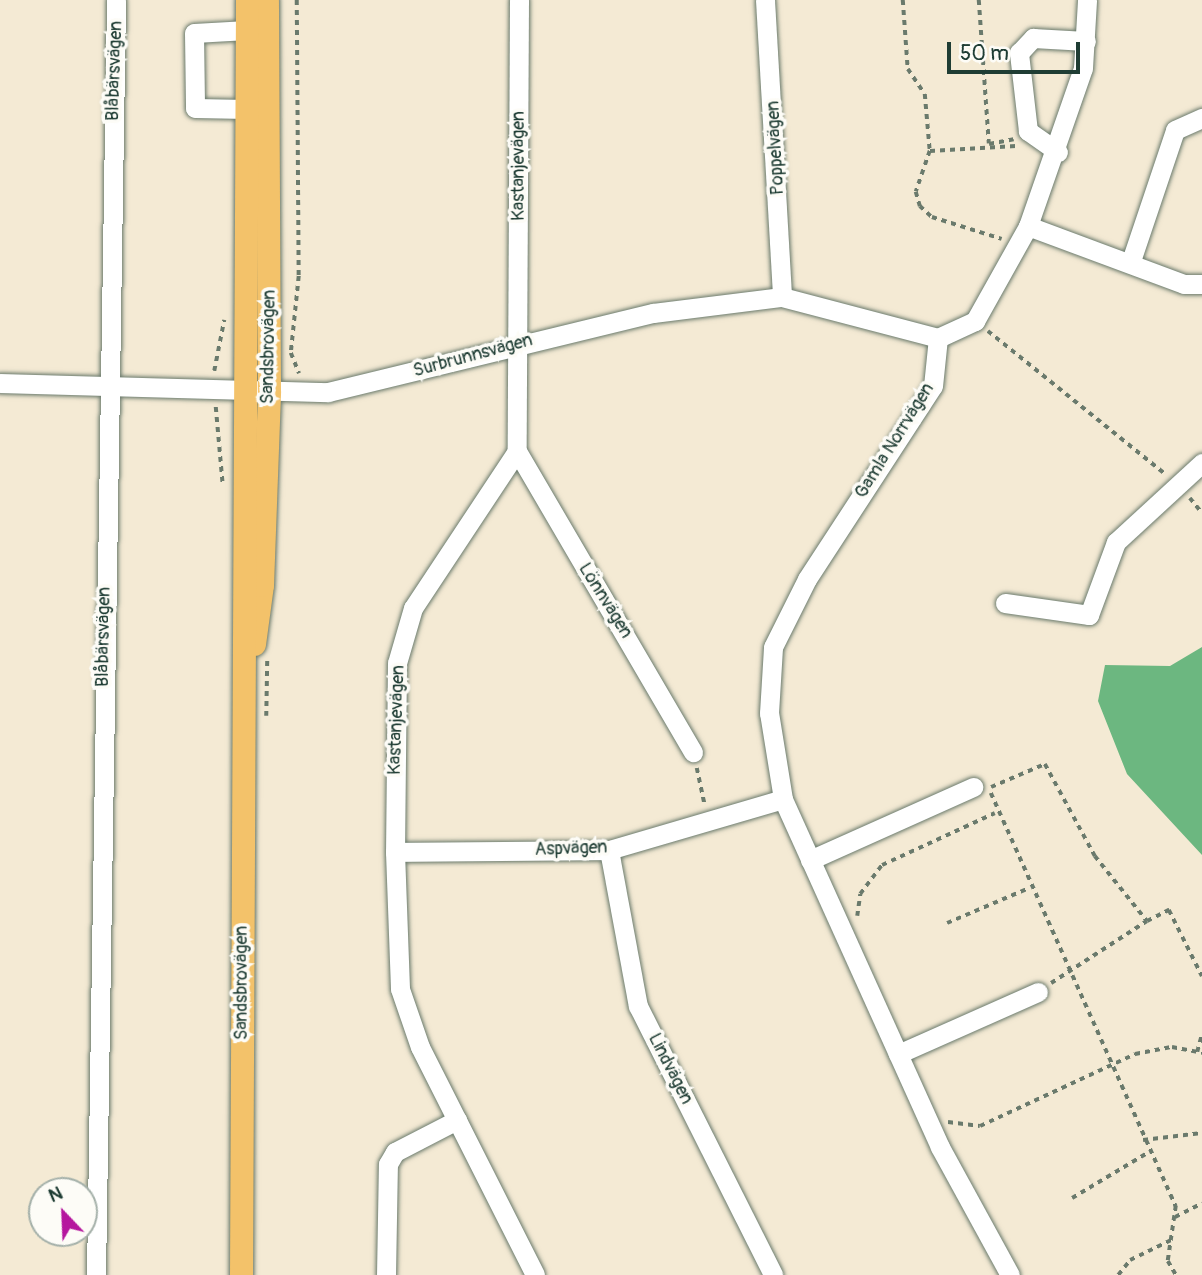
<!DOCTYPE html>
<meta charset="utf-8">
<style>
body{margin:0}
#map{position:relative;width:1202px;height:1275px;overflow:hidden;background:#f4ead4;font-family:Pangolin,sans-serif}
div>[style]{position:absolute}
.forest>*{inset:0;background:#6cb780}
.path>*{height:3.5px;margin-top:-1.75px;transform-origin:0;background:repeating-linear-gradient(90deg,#6a7a6c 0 5px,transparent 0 10px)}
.roads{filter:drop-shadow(0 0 2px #6a7a6c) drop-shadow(0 0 2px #6a7a6c)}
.minor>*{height:19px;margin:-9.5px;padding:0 9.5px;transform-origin:9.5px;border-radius:9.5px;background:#fff}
.major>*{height:23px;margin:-11.5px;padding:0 11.5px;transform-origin:11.5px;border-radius:11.5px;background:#f3c26a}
span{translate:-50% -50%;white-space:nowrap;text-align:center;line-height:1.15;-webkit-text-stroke:7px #fdfcf7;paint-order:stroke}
.street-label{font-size:18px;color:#1f3d34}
.north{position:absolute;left:28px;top:1177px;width:70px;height:70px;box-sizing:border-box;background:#fdfcf7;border:2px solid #a4b0a9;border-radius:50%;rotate:337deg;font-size:19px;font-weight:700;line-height:28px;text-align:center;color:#1f3d34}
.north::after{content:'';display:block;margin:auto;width:24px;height:32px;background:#b5179e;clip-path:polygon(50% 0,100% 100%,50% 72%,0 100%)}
.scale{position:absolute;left:947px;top:42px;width:133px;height:32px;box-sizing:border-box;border:4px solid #1f3d34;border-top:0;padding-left:9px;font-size:21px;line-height:24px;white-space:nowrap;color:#1f3d34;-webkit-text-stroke:5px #fdfcf7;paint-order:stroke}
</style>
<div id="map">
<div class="forest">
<div style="clip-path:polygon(1202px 647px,1202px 855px,1127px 774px,1098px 701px,1105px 665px,1170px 666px)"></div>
</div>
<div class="path">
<div style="left:297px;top:0;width:276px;rotate:89.6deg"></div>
<div style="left:299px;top:276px;width:77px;rotate:95.9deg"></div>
<div style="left:291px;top:353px;width:22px;rotate:68deg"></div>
<div style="left:903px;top:0;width:69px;rotate:85.9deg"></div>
<div style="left:908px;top:69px;width:30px;rotate:56deg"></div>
<div style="left:925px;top:94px;width:57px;rotate:85deg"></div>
<div style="left:930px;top:151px;width:86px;rotate:-3.3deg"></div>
<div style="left:979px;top:0;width:144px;rotate:86deg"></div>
<div style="left:989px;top:144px;width:25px;rotate:-11deg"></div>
<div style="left:930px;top:151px;width:43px;rotate:108.9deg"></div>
<div style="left:916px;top:192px;width:15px;rotate:74deg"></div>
<div style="left:920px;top:206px;width:16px;rotate:43deg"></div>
<div style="left:932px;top:217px;width:73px;rotate:17.4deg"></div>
<div style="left:988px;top:331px;width:226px;rotate:38.9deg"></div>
<div style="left:214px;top:371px;width:52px;rotate:-78.9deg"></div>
<div style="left:216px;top:407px;width:79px;rotate:84.9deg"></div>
<div style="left:1190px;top:498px;width:19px;rotate:51deg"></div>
<div style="left:266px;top:716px;width:58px;rotate:-89deg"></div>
<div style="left:697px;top:768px;width:38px;rotate:78deg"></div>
<div style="left:991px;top:787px;width:59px;rotate:-23.1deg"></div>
<div style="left:1045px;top:764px;width:105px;rotate:61.5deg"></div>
<div style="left:1095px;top:856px;width:83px;rotate:51.3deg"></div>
<div style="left:1147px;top:921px;width:25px;rotate:-27deg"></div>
<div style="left:1169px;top:910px;width:74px;rotate:63.4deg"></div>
<div style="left:991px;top:793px;width:453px;rotate:65.9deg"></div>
<div style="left:1176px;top:1206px;width:56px;rotate:98.3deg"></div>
<div style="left:1168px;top:1261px;width:16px;rotate:60deg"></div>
<div style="left:857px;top:916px;width:22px;rotate:-82deg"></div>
<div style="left:860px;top:894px;width:36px;rotate:-53deg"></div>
<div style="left:882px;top:865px;width:124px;rotate:-24.7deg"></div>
<div style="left:947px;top:923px;width:89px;rotate:-23.1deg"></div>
<div style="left:1051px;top:983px;width:114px;rotate:-32.9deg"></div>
<div style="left:1197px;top:1052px;width:20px;rotate:-75deg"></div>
<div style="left:948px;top:1122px;width:32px;rotate:7deg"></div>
<div style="left:980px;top:1126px;width:171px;rotate:-24.9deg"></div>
<div style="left:1135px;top:1054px;width:38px;rotate:-11deg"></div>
<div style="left:1172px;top:1047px;width:31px;rotate:11deg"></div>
<div style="left:1143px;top:1140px;width:59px;rotate:-6.8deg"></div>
<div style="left:1072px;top:1198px;width:90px;rotate:-30.9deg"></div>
<div style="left:1175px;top:1217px;width:30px;rotate:-27deg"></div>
<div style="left:1118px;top:1275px;width:19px;rotate:-51deg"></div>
<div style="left:1130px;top:1260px;width:48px;rotate:-26deg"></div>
</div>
<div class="roads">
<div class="minor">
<div style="left:519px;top:0;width:451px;rotate:90.3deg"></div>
<div style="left:517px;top:451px;width:188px;rotate:123.5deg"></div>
<div style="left:413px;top:608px;width:57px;rotate:106.2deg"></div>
<div style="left:397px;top:663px;width:189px;rotate:90.6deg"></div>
<div style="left:395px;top:852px;width:137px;rotate:87.9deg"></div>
<div style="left:400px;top:989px;width:61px;rotate:71deg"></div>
<div style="left:420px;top:1047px;width:255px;rotate:63.2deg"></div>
<div style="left:765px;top:0;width:297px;rotate:86.7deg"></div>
<div style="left:247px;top:30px;width:53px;rotate:176.8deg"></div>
<div style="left:194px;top:33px;width:75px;rotate:89.2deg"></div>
<div style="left:195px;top:108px;width:52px;rotate:1.1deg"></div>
<div style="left:1058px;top:152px;width:37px;rotate:-145deg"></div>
<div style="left:1028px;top:131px;width:79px;rotate:-96.6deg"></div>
<div style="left:1019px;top:53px;width:21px;rotate:-47deg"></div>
<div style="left:1033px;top:38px;width:53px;rotate:3.2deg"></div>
<div style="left:1028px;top:226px;width:166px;rotate:20.4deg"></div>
<div style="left:1184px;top:284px;width:18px"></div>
<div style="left:1131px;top:261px;width:138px;rotate:-71.4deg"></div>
<div style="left:1175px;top:130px;width:30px;rotate:-24deg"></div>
<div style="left:0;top:383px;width:328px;rotate:1.6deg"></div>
<div style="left:328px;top:392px;width:334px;rotate:-13.7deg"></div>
<div style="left:653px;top:313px;width:130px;rotate:-7.1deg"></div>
<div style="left:782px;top:297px;width:161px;rotate:14.7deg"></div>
<div style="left:517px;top:451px;width:349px;rotate:59.7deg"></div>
<div style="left:1005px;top:603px;width:85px;rotate:8.1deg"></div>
<div style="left:1089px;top:615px;width:78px;rotate:-69.7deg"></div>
<div style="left:1116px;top:542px;width:117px;rotate:-42.6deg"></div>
<div style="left:609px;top:850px;width:159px;rotate:79.5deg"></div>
<div style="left:638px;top:1006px;width:301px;rotate:63.3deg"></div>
<div style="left:395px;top:852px;width:214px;rotate:-0.5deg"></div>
<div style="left:609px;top:850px;width:181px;rotate:-16.3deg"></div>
<div style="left:810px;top:860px;width:179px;rotate:-24.1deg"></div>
<div style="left:898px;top:1054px;width:153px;rotate:-23.9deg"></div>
<div style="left:96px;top:1275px;width:1275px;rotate:-89.1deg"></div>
<div style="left:386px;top:1275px;width:111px;rotate:-89deg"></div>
<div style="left:388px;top:1164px;width:14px;rotate:-60deg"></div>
<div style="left:395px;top:1152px;width:70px;rotate:-27.3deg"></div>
<div style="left:1010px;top:1275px;width:146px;rotate:-118.7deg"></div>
<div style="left:940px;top:1147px;width:382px;rotate:-114.3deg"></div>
<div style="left:783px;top:799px;width:87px;rotate:-99.2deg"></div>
<div style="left:769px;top:713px;width:66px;rotate:-86.5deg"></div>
<div style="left:773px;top:647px;width:76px;rotate:-63.4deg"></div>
<div style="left:807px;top:579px;width:230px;rotate:-56.9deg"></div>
<div style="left:933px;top:386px;width:48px;rotate:-84.1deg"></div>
<div style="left:938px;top:338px;width:41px;rotate:-24.7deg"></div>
<div style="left:975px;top:321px;width:109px;rotate:-60.8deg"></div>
<div style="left:1028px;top:226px;width:167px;rotate:-70.8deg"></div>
<div style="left:1083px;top:68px;width:68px;rotate:-86.6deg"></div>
</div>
<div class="major">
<div style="left:254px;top:644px;width:60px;rotate:-82.3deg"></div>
<div style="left:262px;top:585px;width:194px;rotate:-87.9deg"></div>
<div style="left:269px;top:391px;width:391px;rotate:-90.3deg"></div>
<div style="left:241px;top:1275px;width:1275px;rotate:-89.73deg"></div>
</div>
</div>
<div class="street-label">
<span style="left:115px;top:71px;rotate:-88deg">Blåbärsvägen</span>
<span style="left:776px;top:148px;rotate:-93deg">Poppelvägen</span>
<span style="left:519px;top:166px;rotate:-90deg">Kastanjevägen</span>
<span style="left:269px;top:347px;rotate:-89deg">Sandsbrovägen</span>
<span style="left:473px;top:356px;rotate:-15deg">Surbrunnsvägen</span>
<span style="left:895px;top:441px;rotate:-58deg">Gamla Norrvägen</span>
<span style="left:605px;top:601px;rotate:58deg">Lönnvägen</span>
<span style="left:104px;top:637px;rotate:-89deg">Blåbärsvägen</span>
<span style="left:397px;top:720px;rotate:-88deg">Kastanjevägen</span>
<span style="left:571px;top:849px;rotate:-2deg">Aspvägen</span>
<span style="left:242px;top:983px;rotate:-90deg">Sandsbrovägen</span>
<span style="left:670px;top:1069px;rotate:63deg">Lindvägen</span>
</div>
<div class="north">N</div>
<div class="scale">50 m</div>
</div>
